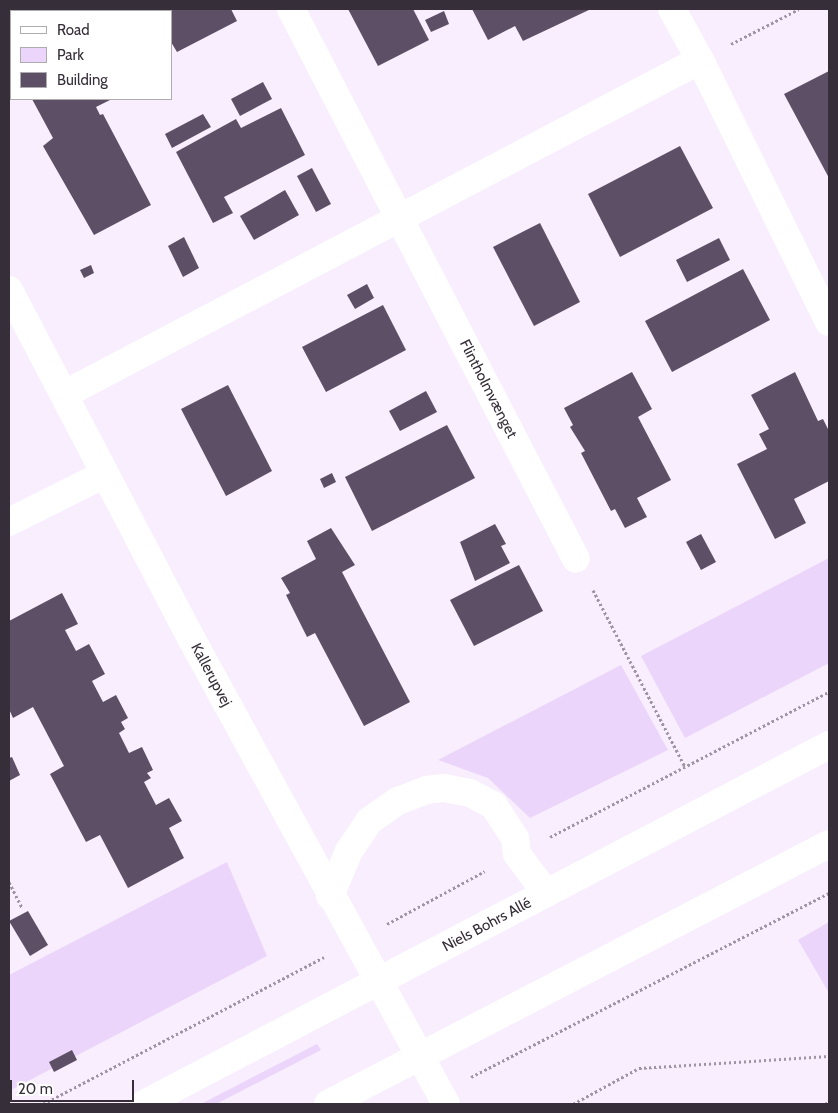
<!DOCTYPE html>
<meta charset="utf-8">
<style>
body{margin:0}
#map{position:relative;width:838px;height:1113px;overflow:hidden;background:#f8eefe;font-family:Cabin,sans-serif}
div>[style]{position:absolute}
.green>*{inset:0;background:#ecd5fa}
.building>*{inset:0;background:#5d5066}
.path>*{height:3px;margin-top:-1.5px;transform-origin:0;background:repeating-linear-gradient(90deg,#9e95a2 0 2.5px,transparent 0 5px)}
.minor>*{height:28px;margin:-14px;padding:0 14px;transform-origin:14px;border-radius:14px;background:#fff}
span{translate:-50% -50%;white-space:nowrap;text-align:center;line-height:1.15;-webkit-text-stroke:5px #fff;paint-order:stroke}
.street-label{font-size:15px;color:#362f39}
.frame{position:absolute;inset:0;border:10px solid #362f39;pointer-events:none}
.legend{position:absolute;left:10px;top:10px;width:162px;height:90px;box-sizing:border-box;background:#fff;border:1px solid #afacb0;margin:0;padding:6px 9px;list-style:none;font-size:15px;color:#362f39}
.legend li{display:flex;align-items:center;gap:10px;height:25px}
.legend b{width:25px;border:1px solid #afacb0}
.scale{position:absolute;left:10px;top:1080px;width:124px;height:22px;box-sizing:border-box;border:2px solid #362f39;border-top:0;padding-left:6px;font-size:15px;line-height:18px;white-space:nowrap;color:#362f39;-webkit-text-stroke:4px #fff;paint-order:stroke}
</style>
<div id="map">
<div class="green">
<div style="clip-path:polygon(829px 558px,829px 663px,685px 738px,641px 656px)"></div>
<div style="clip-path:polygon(621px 665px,668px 750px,530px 818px,488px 778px,438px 760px)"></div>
<div style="clip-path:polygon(227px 862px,267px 956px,9px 1091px,9px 975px)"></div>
<div style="clip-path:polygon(829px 922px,829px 993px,798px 940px)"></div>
<div style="clip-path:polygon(317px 1044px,321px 1050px,216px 1104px,201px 1104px)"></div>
</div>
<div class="building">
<div style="clip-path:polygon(9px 9px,44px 9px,11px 11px,9px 27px)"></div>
<div style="clip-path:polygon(115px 9px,231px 9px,237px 21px,177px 52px,171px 42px,171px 11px,110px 11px)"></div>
<div style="clip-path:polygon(348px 9px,413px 9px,429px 40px,378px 66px)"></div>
<div style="clip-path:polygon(472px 9px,591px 9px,523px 41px,515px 26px,488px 40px)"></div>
<div style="clip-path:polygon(444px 11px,449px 24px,431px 32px,425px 20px)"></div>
<div style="clip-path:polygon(829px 71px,829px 178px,784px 94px)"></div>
<div style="clip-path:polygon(263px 82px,272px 99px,240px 116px,231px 99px)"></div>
<div style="clip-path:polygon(32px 99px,112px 99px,96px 107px,100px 115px,103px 114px,151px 205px,94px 235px,43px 146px,53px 138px)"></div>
<div style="clip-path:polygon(281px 108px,305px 155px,224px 197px,233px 213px,213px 223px,176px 152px,236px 119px,241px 128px)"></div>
<div style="clip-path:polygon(203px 114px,211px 127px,172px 148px,165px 134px)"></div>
<div style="clip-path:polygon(680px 146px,713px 208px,620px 257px,588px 194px)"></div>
<div style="clip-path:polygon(312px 168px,331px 204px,316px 212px,297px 176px)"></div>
<div style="clip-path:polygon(285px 190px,299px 215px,254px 240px,240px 216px)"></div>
<div style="clip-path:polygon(540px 223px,580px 302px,534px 326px,493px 247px)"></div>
<div style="clip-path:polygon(184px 237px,199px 268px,183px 277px,168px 246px)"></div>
<div style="clip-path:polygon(719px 238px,730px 260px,687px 282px,676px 260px)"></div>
<div style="clip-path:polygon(91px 265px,94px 273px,84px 278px,80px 270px)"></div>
<div style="clip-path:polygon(743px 269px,770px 320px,672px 372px,645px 321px)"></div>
<div style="clip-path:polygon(367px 284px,374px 298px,355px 309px,347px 295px)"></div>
<div style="clip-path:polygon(383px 305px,406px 350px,326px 392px,302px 347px)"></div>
<div style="clip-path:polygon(632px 372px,652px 409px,638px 417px,671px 480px,637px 498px,647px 517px,625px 528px,615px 509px,611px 511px,581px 453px,585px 451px,570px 427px,573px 425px,564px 408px)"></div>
<div style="clip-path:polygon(795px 372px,818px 421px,823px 419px,829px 431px,829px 481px,794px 499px,806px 523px,775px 539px,737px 464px,767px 449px,759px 434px,769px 429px,751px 395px)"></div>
<div style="clip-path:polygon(228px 385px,272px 471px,226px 496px,181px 409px)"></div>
<div style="clip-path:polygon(426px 391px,437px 412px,400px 431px,389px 411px)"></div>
<div style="clip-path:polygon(447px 425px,475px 478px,372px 531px,345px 477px)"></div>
<div style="clip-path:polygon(332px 473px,336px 482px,324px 488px,320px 479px)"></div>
<div style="clip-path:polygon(495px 524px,506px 544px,501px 546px,510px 563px,475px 581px,460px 542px)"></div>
<div style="clip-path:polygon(331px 528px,355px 565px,342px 572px,410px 702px,364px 726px,315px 633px,307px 637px,286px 595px,290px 593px,281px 578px,316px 559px,307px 541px)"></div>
<div style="clip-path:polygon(701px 534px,716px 562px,701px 570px,686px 542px)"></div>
<div style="clip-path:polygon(519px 565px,543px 611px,474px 646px,450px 600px)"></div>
<div style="clip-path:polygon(62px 593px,78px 624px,65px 630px,76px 651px,89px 644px,105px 674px,92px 681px,103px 702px,116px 695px,128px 718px,121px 722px,125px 729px,119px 733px,129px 753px,142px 747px,153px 770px,147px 773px,151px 778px,144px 782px,156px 805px,169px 798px,182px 821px,169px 828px,184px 858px,128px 888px,100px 835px,86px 842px,50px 774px,64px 766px,33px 707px,13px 718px,9px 709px,9px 621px)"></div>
<div style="clip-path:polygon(12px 757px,20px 775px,9px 781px,9px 758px)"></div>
<div style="clip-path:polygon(28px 911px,48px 945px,30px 956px,9px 921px)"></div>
<div style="clip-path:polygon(72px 1050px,77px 1060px,54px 1072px,49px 1062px)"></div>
</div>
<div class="path">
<div style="left:731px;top:44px;width:76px;rotate:-27.2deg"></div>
<div style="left:593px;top:590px;width:199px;rotate:62.5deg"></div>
<div style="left:550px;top:837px;width:314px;rotate:-27.5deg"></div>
<div style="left:9px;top:882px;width:28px;rotate:63deg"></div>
<div style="left:387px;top:924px;width:111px;rotate:-28.4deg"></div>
<div style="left:471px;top:1077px;width:403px;rotate:-27.2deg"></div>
<div style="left:43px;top:1104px;width:317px;rotate:-27.6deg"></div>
<div style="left:573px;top:1104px;width:75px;rotate:-28.6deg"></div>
<div style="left:639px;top:1068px;width:190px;rotate:-3.6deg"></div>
<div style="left:825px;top:1104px;width:4px;rotate:-27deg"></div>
</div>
<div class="minor">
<div style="left:291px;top:9px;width:619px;rotate:62.61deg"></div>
<div style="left:700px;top:60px;width:292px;rotate:63.8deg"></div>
<div style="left:9px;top:290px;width:393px;rotate:62.4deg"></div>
<div style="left:191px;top:638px;width:531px;rotate:61.31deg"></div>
<div style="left:65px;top:394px;width:717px;rotate:-27.74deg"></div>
<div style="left:700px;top:60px;width:58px;rotate:-118.8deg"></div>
<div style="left:9px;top:522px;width:107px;rotate:-26.6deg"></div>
<div style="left:330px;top:896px;width:49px;rotate:-67.1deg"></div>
<div style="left:349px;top:851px;width:36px;rotate:-56deg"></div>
<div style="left:369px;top:821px;width:35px;rotate:-35deg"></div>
<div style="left:398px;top:801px;width:31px;rotate:-21deg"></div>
<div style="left:427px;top:790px;width:17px;rotate:-7deg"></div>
<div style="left:444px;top:788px;width:26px;rotate:11deg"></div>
<div style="left:470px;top:793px;width:27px;rotate:28deg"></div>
<div style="left:494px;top:806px;width:38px;rotate:57deg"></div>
<div style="left:515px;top:838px;width:16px;rotate:83deg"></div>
<div style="left:517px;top:854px;width:49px;rotate:53.4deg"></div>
<div style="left:144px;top:1104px;width:773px;rotate:-27.66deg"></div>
<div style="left:328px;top:1104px;width:564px;rotate:-27.43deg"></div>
</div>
<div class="street-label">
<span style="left:488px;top:389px;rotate:63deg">Flintholmvænget</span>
<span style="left:211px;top:675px;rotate:62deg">Kallerupvej</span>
<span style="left:487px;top:925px;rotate:-28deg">Niels Bohrs Allé</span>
</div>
<div class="frame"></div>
<ul class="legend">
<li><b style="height:6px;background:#fff"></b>Road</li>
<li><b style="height:14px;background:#ecd5fa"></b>Park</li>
<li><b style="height:14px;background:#5d5066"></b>Building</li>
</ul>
<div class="scale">20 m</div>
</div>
